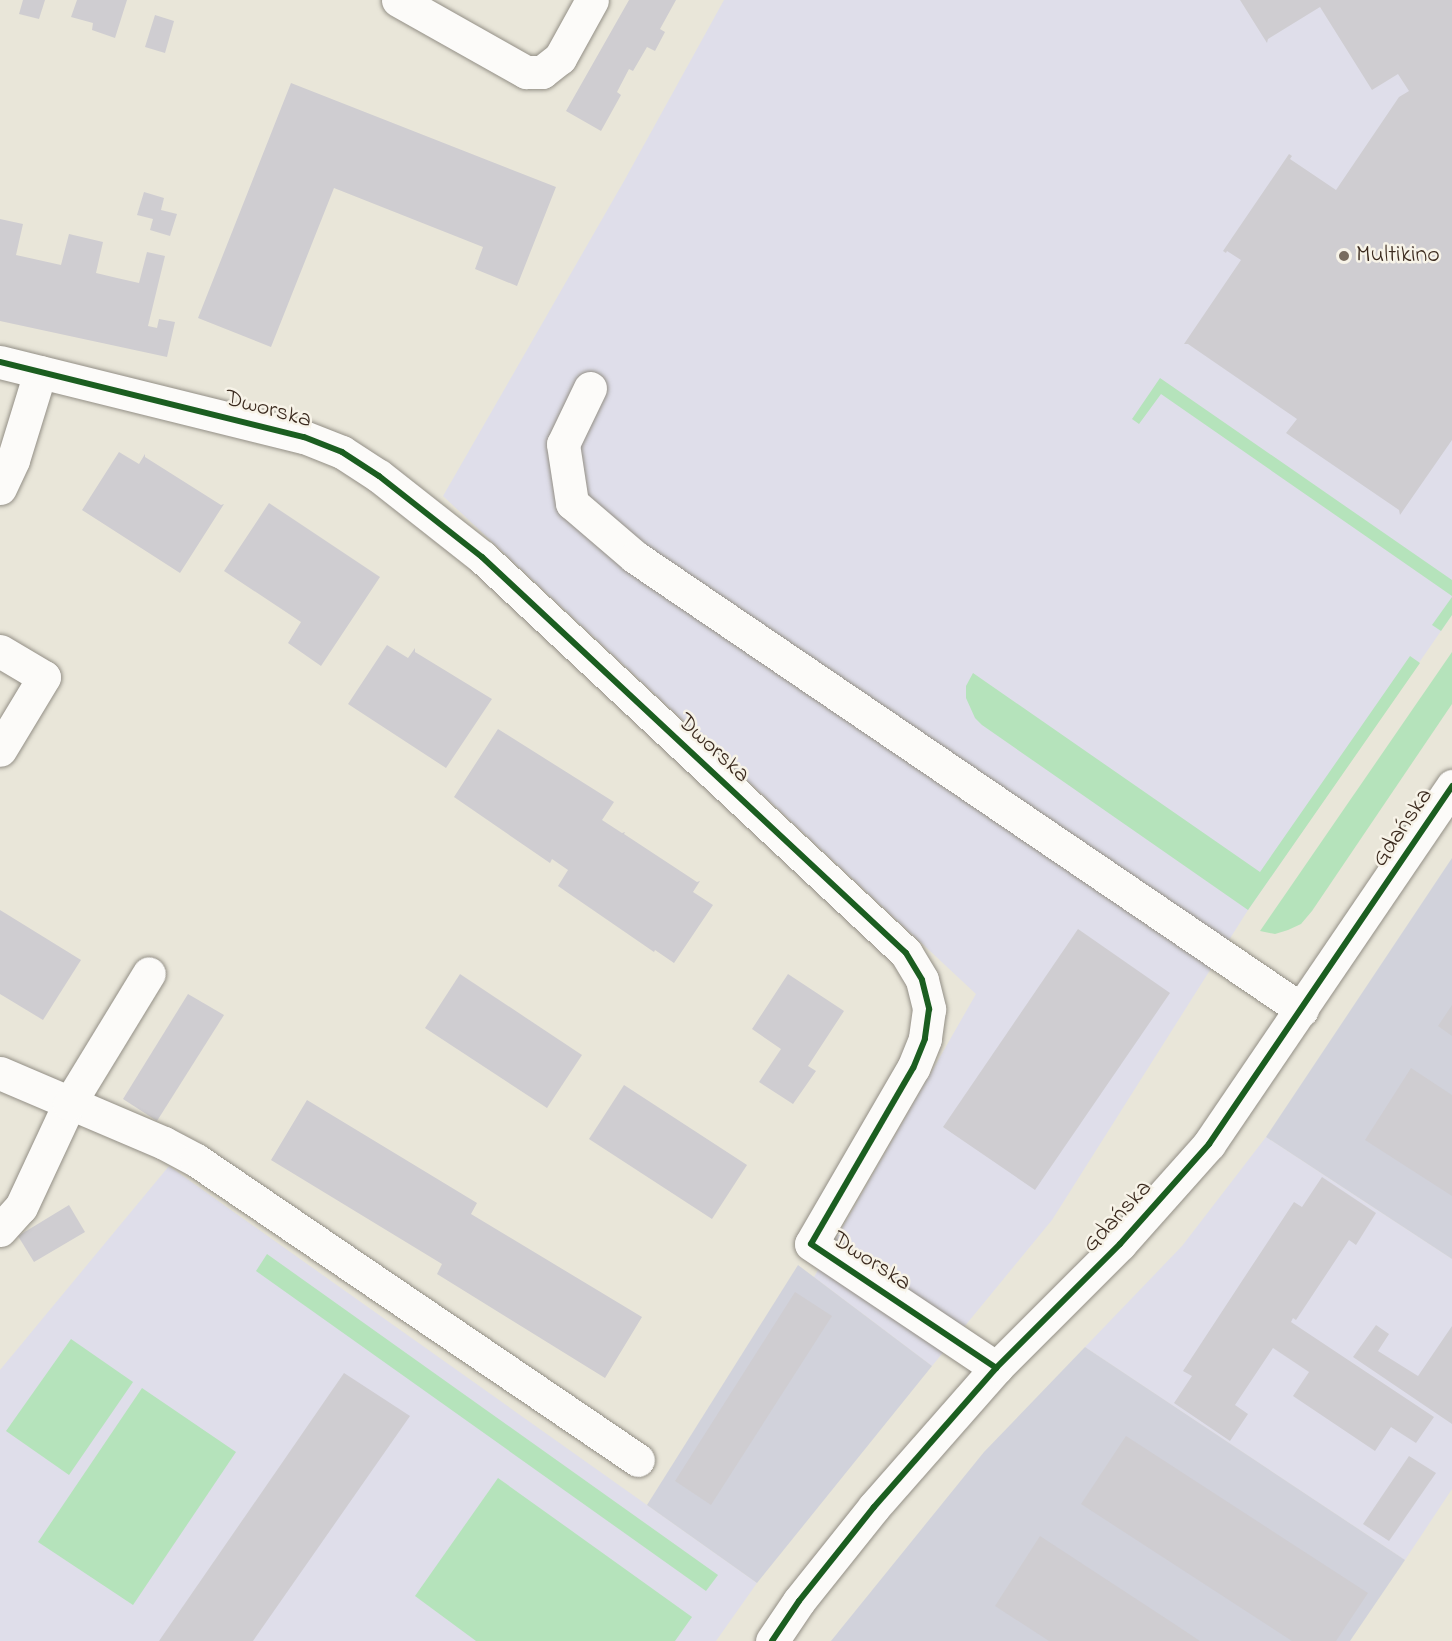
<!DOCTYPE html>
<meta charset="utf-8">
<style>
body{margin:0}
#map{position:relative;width:1452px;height:1641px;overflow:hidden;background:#e9e6d9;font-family:"Indie Flower",sans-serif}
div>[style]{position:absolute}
.built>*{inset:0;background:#dfdeea}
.industrial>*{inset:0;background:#d1d2db}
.green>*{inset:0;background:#b5e3bb}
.building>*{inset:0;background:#cfcdd1}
.roads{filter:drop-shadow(0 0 2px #938f86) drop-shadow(0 0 2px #938f86)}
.minor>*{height:33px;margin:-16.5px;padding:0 16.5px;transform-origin:16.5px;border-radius:16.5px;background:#fcfbf9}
.cycleway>*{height:6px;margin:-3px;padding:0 3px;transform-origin:3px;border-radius:3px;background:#1b5e20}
.dots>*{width:16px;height:16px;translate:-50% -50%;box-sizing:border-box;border:3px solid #f7f3e8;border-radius:50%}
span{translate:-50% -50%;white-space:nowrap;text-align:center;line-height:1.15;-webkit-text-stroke:5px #f7f3e8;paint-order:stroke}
.poi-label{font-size:24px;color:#3b2a1e}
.left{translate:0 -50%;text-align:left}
.street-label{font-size:24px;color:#3b2a1e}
</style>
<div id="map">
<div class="built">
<div style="clip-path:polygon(724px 0,1452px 0,1452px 615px,1248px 910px,1052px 1220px,932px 1366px,814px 1277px,976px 994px,443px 496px,624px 181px)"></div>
<div style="clip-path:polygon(1266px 1137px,1452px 1259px,1452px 1489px,1405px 1560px,1085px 1347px,1182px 1246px)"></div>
<div style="clip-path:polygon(169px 1166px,757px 1583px,716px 1641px,0 1641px,0 1370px)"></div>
</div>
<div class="industrial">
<div style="clip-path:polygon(1452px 858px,1452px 1259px,1266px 1137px)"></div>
<div style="clip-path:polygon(798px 1265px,932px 1366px,757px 1583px,647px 1505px)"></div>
<div style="clip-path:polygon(1085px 1347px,1405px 1560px,1350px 1641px,831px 1641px,984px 1452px)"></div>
</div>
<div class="green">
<div style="clip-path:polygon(1160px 378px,1452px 580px,1452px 596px,1161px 394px,1139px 424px,1132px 419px)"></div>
<div style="clip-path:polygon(1452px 597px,1452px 615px,1441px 631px,1432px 625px)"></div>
<div style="clip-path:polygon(1452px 652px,1452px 704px,1312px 911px,1301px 924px,1288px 930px,1275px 934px,1260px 931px)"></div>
<div style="clip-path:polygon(1410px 656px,1420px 663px,1248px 910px,982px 725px,975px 718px,966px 698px,966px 686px,973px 673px,1260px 872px)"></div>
<div style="clip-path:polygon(267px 1254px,718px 1575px,706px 1591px,256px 1271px)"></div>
<div style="clip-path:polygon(71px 1339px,133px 1382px,69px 1475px,6px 1431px)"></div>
<div style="clip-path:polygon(142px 1388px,236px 1452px,133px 1605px,38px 1542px)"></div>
<div style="clip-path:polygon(498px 1478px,692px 1617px,675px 1641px,476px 1641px,415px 1596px)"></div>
</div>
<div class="building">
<div style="clip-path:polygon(23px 0,45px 0,39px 19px,19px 14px)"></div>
<div style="clip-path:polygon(77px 0,127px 0,115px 38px,92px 30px,93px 23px,71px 17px)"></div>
<div style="clip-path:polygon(629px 0,676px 0,660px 29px,665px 32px,655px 51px,647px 47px,633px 71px,629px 69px,617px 92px,621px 95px,601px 131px,566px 111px)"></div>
<div style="clip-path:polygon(1240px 0,1452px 0,1452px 440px,1400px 515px,1399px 510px,1286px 433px,1297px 419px,1188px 344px,1184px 344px,1241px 260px,1227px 251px,1226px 253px,1223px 251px,1289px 154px,1292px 156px,1290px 159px,1336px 190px,1399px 97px,1409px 91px,1398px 74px,1372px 90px,1320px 7px,1268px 39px,1267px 43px)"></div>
<div style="clip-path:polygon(155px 15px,174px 21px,165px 53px,145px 47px)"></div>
<div style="clip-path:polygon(291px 83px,556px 187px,517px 286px,475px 269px,483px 247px,334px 188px,271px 347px,198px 318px)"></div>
<div style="clip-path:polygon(144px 192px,164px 198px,161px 210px,177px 214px,170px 236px,150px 230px,153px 219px,137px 215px)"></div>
<div style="clip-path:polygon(0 219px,23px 224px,16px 255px,61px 265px,69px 234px,103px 242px,96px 273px,117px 278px,139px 283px,147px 252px,165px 256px,148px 326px,157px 328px,159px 319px,175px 322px,167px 357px,0 321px)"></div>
<div style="clip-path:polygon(119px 452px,139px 464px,145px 454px,145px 457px,221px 505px,224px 504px,180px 573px,82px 510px)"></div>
<div style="clip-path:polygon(269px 503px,380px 577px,321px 666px,288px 643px,301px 622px,224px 571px)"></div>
<div style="clip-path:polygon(387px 645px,408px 658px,415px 648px,415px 652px,492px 699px,446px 768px,348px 704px)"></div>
<div style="clip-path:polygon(498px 729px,614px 802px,602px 820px,622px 833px,625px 832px,624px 834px,697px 882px,700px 881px,693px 892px,713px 905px,674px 963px,655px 950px,654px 952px,558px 886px,568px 870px,552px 859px,550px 863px,454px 797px)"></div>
<div style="clip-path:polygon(0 910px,81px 960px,43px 1020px,0 994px)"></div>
<div style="clip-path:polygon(1078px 929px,1170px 993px,1035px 1190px,943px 1127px)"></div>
<div style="clip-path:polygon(460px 974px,582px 1055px,547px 1108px,425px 1028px)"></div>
<div style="clip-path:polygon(788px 974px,844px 1011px,808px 1066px,816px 1071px,793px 1104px,759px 1082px,781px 1049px,752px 1029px)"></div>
<div style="clip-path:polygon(188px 994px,224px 1015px,157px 1121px,123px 1099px)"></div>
<div style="clip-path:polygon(1452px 1005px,1452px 1036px,1438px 1026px)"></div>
<div style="clip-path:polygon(1411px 1068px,1452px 1095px,1452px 1196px,1365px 1140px)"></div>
<div style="clip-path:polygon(624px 1085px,747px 1165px,712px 1219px,589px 1139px)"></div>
<div style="clip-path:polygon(307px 1100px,477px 1203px,471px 1214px,642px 1317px,605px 1378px,437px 1274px,442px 1264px,271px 1160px)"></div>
<div style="clip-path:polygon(1322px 1177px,1376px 1213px,1356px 1245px,1349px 1240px,1296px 1320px,1293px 1318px,1291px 1322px,1434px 1417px,1416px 1443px,1391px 1427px,1375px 1451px,1293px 1396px,1309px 1372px,1273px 1348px,1235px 1405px,1248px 1414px,1230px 1441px,1174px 1403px,1192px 1376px,1183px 1371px,1240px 1284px,1294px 1202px,1302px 1207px)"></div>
<div style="clip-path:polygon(69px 1205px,85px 1232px,34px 1262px,18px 1236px)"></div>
<div style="clip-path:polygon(795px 1292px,832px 1316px,711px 1505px,675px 1481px)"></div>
<div style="clip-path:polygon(1376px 1325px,1389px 1334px,1378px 1351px,1418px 1376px,1452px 1326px,1452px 1424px,1353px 1357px)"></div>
<div style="clip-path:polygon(344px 1373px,410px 1416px,253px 1641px,159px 1641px)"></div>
<div style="clip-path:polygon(1126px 1436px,1368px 1593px,1336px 1641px,1292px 1641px,1081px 1504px)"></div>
<div style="clip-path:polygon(1409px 1456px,1436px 1473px,1389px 1541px,1363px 1524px)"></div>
<div style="clip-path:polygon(1040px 1536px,1176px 1625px,1200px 1641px,1049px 1641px,995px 1606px)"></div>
</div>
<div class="roads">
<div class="minor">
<div style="left:398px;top:0;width:147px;rotate:29.4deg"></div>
<div style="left:526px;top:72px;width:16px"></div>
<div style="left:542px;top:72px;width:23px;rotate:-38deg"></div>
<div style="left:560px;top:58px;width:66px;rotate:-61.1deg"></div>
<div style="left:0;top:362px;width:313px;rotate:13.9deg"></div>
<div style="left:304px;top:437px;width:41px;rotate:21.5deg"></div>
<div style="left:342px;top:452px;width:44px;rotate:33deg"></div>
<div style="left:379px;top:476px;width:131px;rotate:38.2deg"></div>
<div style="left:482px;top:557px;width:580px;rotate:43.04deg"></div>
<div style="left:906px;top:953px;width:31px;rotate:59deg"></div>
<div style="left:922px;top:980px;width:30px;rotate:76deg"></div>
<div style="left:929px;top:1009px;width:30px;rotate:98deg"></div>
<div style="left:925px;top:1039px;width:31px;rotate:112deg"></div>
<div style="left:913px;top:1068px;width:203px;rotate:120.1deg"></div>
<div style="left:811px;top:1244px;width:223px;rotate:33.8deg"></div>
<div style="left:590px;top:388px;width:62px;rotate:115.7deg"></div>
<div style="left:563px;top:444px;width:60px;rotate:81.3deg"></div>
<div style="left:572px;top:503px;width:83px;rotate:40.6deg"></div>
<div style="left:635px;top:557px;width:806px;rotate:34.18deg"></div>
<div style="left:0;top:488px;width:31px;rotate:-65deg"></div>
<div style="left:13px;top:460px;width:92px;rotate:-72.9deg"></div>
<div style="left:0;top:651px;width:51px;rotate:30.6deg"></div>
<div style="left:44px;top:677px;width:85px;rotate:121.1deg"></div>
<div style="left:0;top:1073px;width:178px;rotate:23.1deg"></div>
<div style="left:164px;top:1143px;width:36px;rotate:28deg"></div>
<div style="left:196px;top:1160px;width:534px;rotate:34.17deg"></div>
<div style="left:0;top:1230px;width:31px;rotate:-48deg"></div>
<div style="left:21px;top:1207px;width:114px;rotate:-65deg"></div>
<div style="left:69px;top:1104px;width:153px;rotate:-58.6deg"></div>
<div style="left:772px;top:1641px;width:48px;rotate:-56deg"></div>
<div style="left:799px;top:1601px;width:120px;rotate:-51.4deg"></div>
<div style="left:874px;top:1507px;width:185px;rotate:-48.7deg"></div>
<div style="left:996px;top:1368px;width:175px;rotate:-45deg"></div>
<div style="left:1120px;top:1244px;width:134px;rotate:-48.3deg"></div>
<div style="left:1209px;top:1144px;width:433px;rotate:-55.8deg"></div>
</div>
</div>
<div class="cycleway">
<div style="left:0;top:362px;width:313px;rotate:13.9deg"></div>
<div style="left:304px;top:437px;width:41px;rotate:21.5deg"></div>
<div style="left:342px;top:452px;width:44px;rotate:33deg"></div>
<div style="left:379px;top:476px;width:131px;rotate:38.2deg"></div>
<div style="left:482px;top:557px;width:580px;rotate:43.04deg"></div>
<div style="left:906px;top:953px;width:31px;rotate:59deg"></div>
<div style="left:922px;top:980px;width:30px;rotate:76deg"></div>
<div style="left:929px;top:1009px;width:30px;rotate:98deg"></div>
<div style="left:925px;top:1039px;width:31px;rotate:112deg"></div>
<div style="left:913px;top:1068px;width:203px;rotate:120.1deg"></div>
<div style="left:811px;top:1244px;width:223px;rotate:33.8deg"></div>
<div style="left:772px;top:1641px;width:48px;rotate:-56deg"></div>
<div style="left:799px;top:1601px;width:120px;rotate:-51.4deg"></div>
<div style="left:874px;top:1507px;width:185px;rotate:-48.7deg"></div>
<div style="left:996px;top:1368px;width:175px;rotate:-45deg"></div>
<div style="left:1120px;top:1244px;width:134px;rotate:-48.3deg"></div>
<div style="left:1209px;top:1144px;width:433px;rotate:-55.8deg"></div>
</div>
<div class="dots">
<div style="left:1344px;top:256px;background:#786c5f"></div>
</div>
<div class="poi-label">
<span class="left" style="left:1356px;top:256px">Multikino</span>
</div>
<div class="street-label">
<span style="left:268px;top:410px;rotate:15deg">Dworska</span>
<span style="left:713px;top:749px;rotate:43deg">Dworska</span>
<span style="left:1403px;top:828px;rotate:-56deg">Gdańska</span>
<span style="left:1118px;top:1217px;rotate:-47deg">Gdańska</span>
<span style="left:871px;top:1262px;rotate:33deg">Dworska</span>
</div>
</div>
